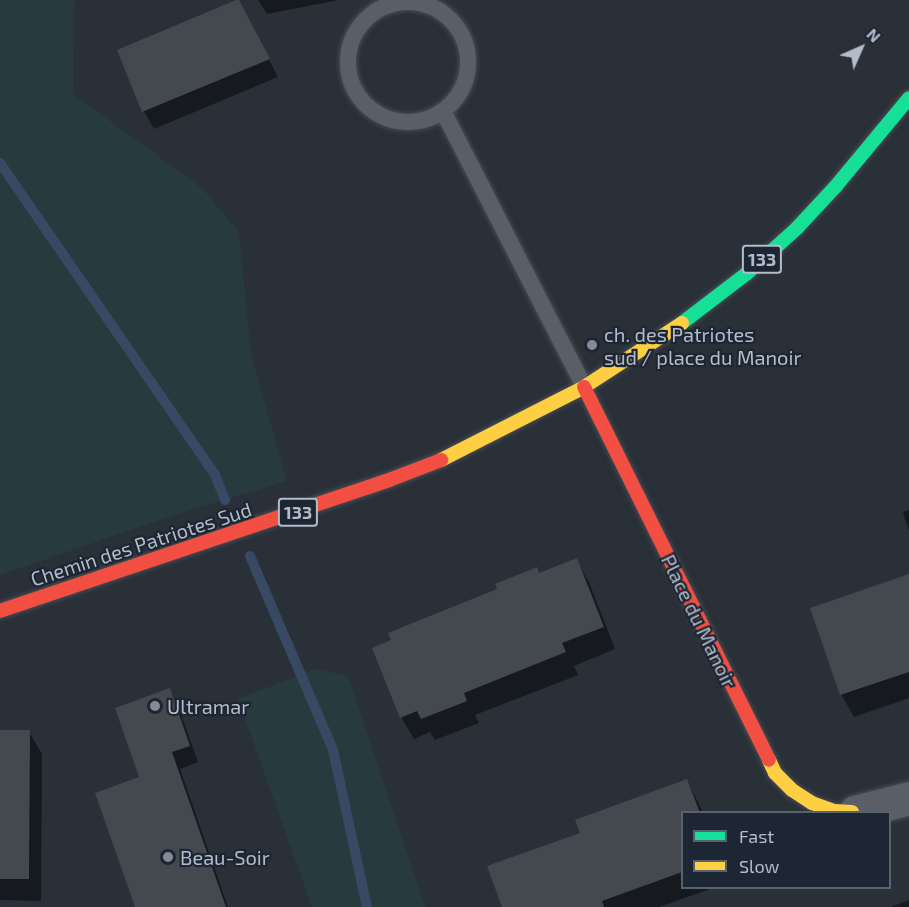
<!DOCTYPE html>
<style>
body{margin:0}
#map{position:relative;width:909px;height:907px;overflow:hidden;background:#2a3038;font-family:"Exo 2",sans-serif}
div>[style]{position:absolute}
.green>*{inset:0;background:#273a3e}
.shadow>*{inset:0;background:#0007}
.stream>*{height:10px;margin:-5px;padding:0 5px;transform-origin:5px;border-radius:5px;background:#384963}
.building>*{inset:0;background:#444950}
.roads{filter:drop-shadow(0 0 2px #484c53) drop-shadow(0 0 2px #484c53)}
.lane>*{height:16px;margin:-8px;padding:0 8px;transform-origin:8px;border-radius:8px;background:#5a5e66}
.lane>.ring{margin:-8px;padding:0;box-sizing:content-box;background:none;border:16px solid #5a5e66;border-radius:50%}
.street>*{height:33px;margin:-16.5px;padding:0 16.5px;transform-origin:16.5px;border-radius:16.5px;background:#5a5e66}
.fast>*{height:14px;margin:-7px;padding:0 7px;transform-origin:7px;border-radius:7px;background:#16e098}
.slow>*{height:14px;margin:-7px;padding:0 7px;transform-origin:7px;border-radius:7px;background:#ffcf43}
.jam>*{height:14px;margin:-7px;padding:0 7px;transform-origin:7px;border-radius:7px;background:#f24e42}
.dots>*{width:16px;height:16px;translate:-50% -50%;box-sizing:border-box;border:3px solid #1d2633;border-radius:50%}
span{translate:-50% -50%;white-space:nowrap;text-align:center;line-height:1.15;-webkit-text-stroke:4.5px #1d2633;paint-order:stroke}
.shield-label span{padding:2px 4px;background:#1d2633;border:2px solid;border-radius:4px;-webkit-text-stroke-width:0}
.shield-label{font-size:18px;color:#b4bcc9;font-weight:700}
.poi-label{font-size:20px;color:#b4bcc9}
.left{translate:0 -50%;text-align:left}
.street-label{font-size:20px;color:#b4bcc9}
.legend{position:absolute;left:681px;top:811px;width:210px;height:78px;box-sizing:border-box;background:#1d2633;border:2px solid #59626f;margin:0;padding:8px 10px;list-style:none;font-size:18px;color:#b4bcc9}
.legend li{display:flex;align-items:center;gap:12px;height:30px}
.legend b{width:30px;border:2px solid #59626f}
.north{position:absolute;left:831px;top:18px;width:60px;height:60px;-webkit-text-stroke:4px #1d2633;paint-order:stroke;rotate:45deg;font-size:16px;font-weight:700;line-height:24px;text-align:center;color:#b4bcc9}
.north::after{content:'';display:block;margin:auto;width:21px;height:27px;background:#b4bcc9;clip-path:polygon(50% 0,100% 100%,50% 72%,0 100%)}
</style>
<div id="map">
<div class="green">
<div style="clip-path:polygon(0 0,74px 0,73px 94px,202px 188px,239px 232px,251px 354px,287px 481px,177px 514px,0 575px)"></div>
<div style="clip-path:polygon(316px 669px,348px 676px,425px 907px,312px 907px,238px 699px)"></div>
</div>
<div class="shadow">
<div style="clip-path:polygon(258px 0,339px 0,267px 14px)"></div>
<div style="clip-path:polygon(248px 18px,278px 77px,154px 129px,144px 111px)"></div>
<div style="clip-path:polygon(909px 510px,909px 531px,903px 512px)"></div>
<div style="clip-path:polygon(576px 560px,589px 582px,615px 649px,574px 666px,578px 675px,475px 715px,479px 723px,435px 740px,430px 732px,414px 739px,401px 717px,539px 574px)"></div>
<div style="clip-path:polygon(909px 576px,909px 698px,854px 717px,841px 694px)"></div>
<div style="clip-path:polygon(169px 690px,178px 706px,198px 762px,180px 769px,228px 907px,137px 907px,141px 778px)"></div>
<div style="clip-path:polygon(0 731px,29px 732px,42px 754px,41px 901px,0 900px)"></div>
<div style="clip-path:polygon(687px 781px,703px 812px,682px 812px,682px 888px,713px 888px,659px 907px,504px 907px,582px 834px)"></div>
<div style="clip-path:polygon(909px 900px,909px 907px,891px 907px)"></div>
</div>
<div class="stream">
<div style="left:0;top:163px;width:379px;rotate:55.4deg"></div>
<div style="left:215px;top:475px;width:27px;rotate:68deg"></div>
<div style="left:250px;top:556px;width:211px;rotate:66.8deg"></div>
<div style="left:333px;top:750px;width:161px;rotate:77.8deg"></div>
</div>
<div class="building">
<div style="clip-path:polygon(236px 0,239px 0,270px 59px,142px 112px,117px 50px)"></div>
<div style="clip-path:polygon(577px 558px,604px 627px,562px 643px,566px 652px,464px 693px,467px 701px,421px 719px,417px 711px,400px 718px,372px 648px,391px 640px,388px 633px,497px 589px,495px 584px,537px 567px,539px 573px)"></div>
<div style="clip-path:polygon(909px 574px,909px 672px,840px 695px,810px 608px)"></div>
<div style="clip-path:polygon(170px 688px,190px 746px,172px 752px,226px 907px,135px 907px,95px 793px,139px 777px,115px 708px)"></div>
<div style="clip-path:polygon(0 730px,30px 730px,29px 879px,0 879px)"></div>
<div style="clip-path:polygon(687px 779px,700px 813px,682px 813px,682px 872px,602px 901px,604px 907px,502px 907px,487px 866px,580px 833px,575px 820px)"></div>
</div>
<div class="roads">
<div class="lane">
<div class="ring" style="left:348px;top:2px;width:104px;height:104px"></div>
<div style="left:443px;top:111px;width:310px;rotate:62.9deg"></div>
</div>
<div class="street">
<div style="left:855px;top:812px;width:56px;rotate:-14.5deg"></div>
</div>
<div class="fast">
<div style="left:682px;top:323px;width:81px;rotate:-37.4deg"></div>
<div style="left:746px;top:274px;width:69px;rotate:-42deg"></div>
<div style="left:797px;top:228px;width:57px;rotate:-47.1deg"></div>
<div style="left:836px;top:186px;width:114px;rotate:-50.3deg"></div>
</div>
<div class="slow">
<div style="left:441px;top:460px;width:161px;rotate:-27deg"></div>
<div style="left:584px;top:387px;width:117px;rotate:-33.1deg"></div>
<div style="left:769px;top:760px;width:14px;rotate:65deg"></div>
<div style="left:775px;top:773px;width:24px;rotate:45deg"></div>
<div style="left:792px;top:790px;width:24px;rotate:33deg"></div>
<div style="left:812px;top:803px;width:23px;rotate:20deg"></div>
<div style="left:834px;top:811px;width:18px;rotate:3deg"></div>
</div>
<div class="jam">
<div style="left:584px;top:387px;width:416px;rotate:63.6deg"></div>
<div style="left:0;top:611px;width:410px;rotate:-18.6deg"></div>
<div style="left:389px;top:480px;width:56px;rotate:-21deg"></div>
</div>
</div>
<div class="dots">
<div style="left:592px;top:345px;background:#848b96"></div>
<div style="left:155px;top:706px;background:#848b96"></div>
<div style="left:168px;top:857px;background:#848b96"></div>
</div>
<div class="shield-label">
<span style="left:762px;top:259px">133</span>
<span style="left:298px;top:512px">133</span>
</div>
<div class="poi-label">
<span class="left" style="left:604px;top:346px">ch. des Patriotes<br>sud / place du Manoir</span>
<span class="left" style="left:167px;top:706px">Ultramar</span>
<span class="left" style="left:180px;top:857px">Beau-Soir</span>
</div>
<div class="street-label">
<span style="left:141px;top:544px;rotate:-18deg">Chemin des Patriotes Sud</span>
<span style="left:699px;top:621px;rotate:64deg">Place du Manoir</span>
</div>
<ul class="legend">
<li><b style="height:8px;background:#16e098"></b>Fast</li>
<li><b style="height:8px;background:#ffcf43"></b>Slow</li>
</ul>
<div class="north">N</div>
</div>
